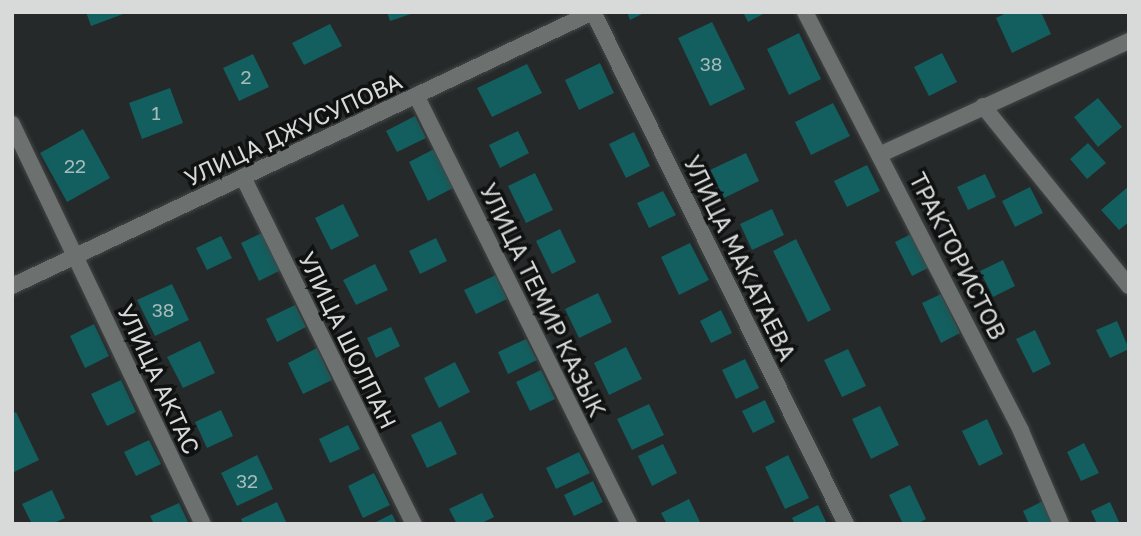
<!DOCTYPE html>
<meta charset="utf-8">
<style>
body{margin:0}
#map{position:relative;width:1141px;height:536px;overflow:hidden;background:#262929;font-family:"Golos Text",sans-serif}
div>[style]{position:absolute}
.building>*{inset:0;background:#135e5e}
.roads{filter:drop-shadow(0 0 2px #434646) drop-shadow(0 0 2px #434646)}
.minor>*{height:16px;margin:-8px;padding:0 8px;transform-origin:8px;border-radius:8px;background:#6c7170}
span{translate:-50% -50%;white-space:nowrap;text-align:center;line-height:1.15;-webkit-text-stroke:7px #101212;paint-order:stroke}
.number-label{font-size:19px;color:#a7bbbb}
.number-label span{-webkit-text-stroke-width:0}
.street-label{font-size:23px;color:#d8dada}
.frame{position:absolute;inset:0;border:14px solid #d8dada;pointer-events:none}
</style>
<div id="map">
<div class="building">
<div style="clip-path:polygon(86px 12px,126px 12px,126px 13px,91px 26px)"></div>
<div style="clip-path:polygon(387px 12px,414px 12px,414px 13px,390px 21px)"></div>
<div style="clip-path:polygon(627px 12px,646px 12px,630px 20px)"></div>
<div style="clip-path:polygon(743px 12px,767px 12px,748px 22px)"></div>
<div style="clip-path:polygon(1008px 12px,1041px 12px,1051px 34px,1012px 53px,996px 18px)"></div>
<div style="clip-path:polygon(712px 22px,745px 89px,710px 106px,678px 38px)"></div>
<div style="clip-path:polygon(330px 24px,342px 46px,304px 65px,292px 43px)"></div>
<div style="clip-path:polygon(799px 33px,821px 79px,789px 95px,767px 49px)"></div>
<div style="clip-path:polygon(942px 53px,957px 82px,929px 96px,914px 67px)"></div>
<div style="clip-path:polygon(253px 54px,269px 87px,239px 101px,223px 68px)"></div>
<div style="clip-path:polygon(600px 63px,614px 93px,579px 110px,565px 80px)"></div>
<div style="clip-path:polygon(527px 64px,542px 93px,492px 117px,477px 88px)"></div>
<div style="clip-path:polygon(170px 88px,183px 123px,142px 139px,129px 103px)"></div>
<div style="clip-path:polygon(1098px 98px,1122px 127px,1098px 147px,1074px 117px)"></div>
<div style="clip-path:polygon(833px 103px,850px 136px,811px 155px,795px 122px)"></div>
<div style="clip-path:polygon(415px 116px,426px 138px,397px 152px,386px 131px)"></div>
<div style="clip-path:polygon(83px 129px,110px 178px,67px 202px,40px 153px)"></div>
<div style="clip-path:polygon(518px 131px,529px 153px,500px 168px,489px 145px)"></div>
<div style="clip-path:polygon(634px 132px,650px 166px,626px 178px,609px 144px)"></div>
<div style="clip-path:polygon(1088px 143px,1106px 163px,1087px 179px,1070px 159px)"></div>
<div style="clip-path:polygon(438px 147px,457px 186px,428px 201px,409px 162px)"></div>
<div style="clip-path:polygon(746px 153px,759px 181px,724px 198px,710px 170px)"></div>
<div style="clip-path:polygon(867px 165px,880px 191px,847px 207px,834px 181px)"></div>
<div style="clip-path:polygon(535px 173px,553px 210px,526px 223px,508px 186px)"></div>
<div style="clip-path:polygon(985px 174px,996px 197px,968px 210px,957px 187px)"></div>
<div style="clip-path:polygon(1129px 186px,1129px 222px,1119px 230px,1101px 210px)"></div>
<div style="clip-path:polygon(1030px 187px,1043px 213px,1015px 227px,1002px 201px)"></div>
<div style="clip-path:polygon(663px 191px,676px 215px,649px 228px,637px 203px)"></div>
<div style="clip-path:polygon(343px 204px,359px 236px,331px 250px,315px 218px)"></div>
<div style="clip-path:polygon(772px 209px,784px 235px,752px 250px,740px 224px)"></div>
<div style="clip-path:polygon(560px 229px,576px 262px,552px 274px,536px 241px)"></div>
<div style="clip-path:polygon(266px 231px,285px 268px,259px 281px,241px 243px)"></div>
<div style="clip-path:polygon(913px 233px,930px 267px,912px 276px,895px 242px)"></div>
<div style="clip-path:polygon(221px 236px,232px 258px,207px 270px,196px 248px)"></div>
<div style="clip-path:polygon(436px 238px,447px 261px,420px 274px,409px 251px)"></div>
<div style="clip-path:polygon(796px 239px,831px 310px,808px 322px,773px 251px)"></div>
<div style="clip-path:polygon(690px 243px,709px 280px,679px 295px,661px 257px)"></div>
<div style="clip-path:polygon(1003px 260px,1015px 286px,993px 297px,980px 271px)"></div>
<div style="clip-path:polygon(375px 264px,388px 290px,356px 305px,343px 280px)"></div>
<div style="clip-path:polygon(496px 275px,507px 299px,476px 314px,464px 290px)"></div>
<div style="clip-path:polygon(172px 284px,189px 320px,155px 336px,137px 300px)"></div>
<div style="clip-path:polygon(598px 293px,612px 322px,579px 338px,565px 309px)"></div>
<div style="clip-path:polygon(941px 294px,960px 333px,941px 343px,922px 303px)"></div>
<div style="clip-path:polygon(295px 305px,306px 327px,277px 342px,266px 319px)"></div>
<div style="clip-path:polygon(721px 310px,732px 333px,711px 343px,700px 321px)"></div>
<div style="clip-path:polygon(1117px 321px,1129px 349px,1110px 358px,1096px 330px)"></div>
<div style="clip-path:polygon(94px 324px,109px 356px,85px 368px,70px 336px)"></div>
<div style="clip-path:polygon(391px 327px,400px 346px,376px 358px,367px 338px)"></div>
<div style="clip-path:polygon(1035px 330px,1051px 364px,1033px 373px,1016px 339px)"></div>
<div style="clip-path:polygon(526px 339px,537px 360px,508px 374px,498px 352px)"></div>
<div style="clip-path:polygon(200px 341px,215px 373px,183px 388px,167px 357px)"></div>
<div style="clip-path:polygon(626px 347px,642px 379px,609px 395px,594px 363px)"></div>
<div style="clip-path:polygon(317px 348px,332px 380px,303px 394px,288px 363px)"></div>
<div style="clip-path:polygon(848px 349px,866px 386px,842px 397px,824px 360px)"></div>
<div style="clip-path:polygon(745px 359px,759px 388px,736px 399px,722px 370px)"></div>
<div style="clip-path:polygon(455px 362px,470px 392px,439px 408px,424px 378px)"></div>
<div style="clip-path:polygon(541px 370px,555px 399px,530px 411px,516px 382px)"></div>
<div style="clip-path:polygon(121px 380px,136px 412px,107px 426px,91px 394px)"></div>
<div style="clip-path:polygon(765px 400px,775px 422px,753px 433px,742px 411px)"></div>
<div style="clip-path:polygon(649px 404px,664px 435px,632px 450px,617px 419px)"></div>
<div style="clip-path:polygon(880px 406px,899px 445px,871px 459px,852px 419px)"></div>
<div style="clip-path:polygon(221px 410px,233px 436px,207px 448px,195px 422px)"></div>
<div style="clip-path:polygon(16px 412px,39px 460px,12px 473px,12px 414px)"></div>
<div style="clip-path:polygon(987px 419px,1003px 454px,979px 466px,962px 431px)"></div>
<div style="clip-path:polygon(441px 421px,457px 454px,427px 468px,411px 435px)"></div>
<div style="clip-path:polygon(348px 425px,360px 449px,330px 463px,319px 439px)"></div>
<div style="clip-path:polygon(149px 440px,161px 464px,136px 476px,124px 452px)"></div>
<div style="clip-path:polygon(1084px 443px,1099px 473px,1081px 481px,1067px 452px)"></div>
<div style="clip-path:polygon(663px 444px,677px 473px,652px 486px,638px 456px)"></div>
<div style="clip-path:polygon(579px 452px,590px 473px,556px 489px,546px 468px)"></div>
<div style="clip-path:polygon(257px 455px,273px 489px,237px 506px,221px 473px)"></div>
<div style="clip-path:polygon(788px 455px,809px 498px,785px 509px,765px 467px)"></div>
<div style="clip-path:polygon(374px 473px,390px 505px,363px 518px,348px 486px)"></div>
<div style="clip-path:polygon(593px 481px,603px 502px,574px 516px,564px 495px)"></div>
<div style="clip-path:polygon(910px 485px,926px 519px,917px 524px,903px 524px,889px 495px)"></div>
<div style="clip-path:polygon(52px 490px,65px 518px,52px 524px,32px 524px,22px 504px)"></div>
<div style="clip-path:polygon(482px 493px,494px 517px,480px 524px,457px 524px,449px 509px)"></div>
<div style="clip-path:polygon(689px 499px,701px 524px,667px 524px,661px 513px)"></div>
<div style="clip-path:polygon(1043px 501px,1054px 524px,1029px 524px,1023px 511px)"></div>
<div style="clip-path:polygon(277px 502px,287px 524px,243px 524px,241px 519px)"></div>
<div style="clip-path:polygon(1110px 502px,1120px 524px,1097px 524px,1091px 511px)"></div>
<div style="clip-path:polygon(179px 503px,189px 524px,154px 524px,150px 516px)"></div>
<div style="clip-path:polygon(818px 505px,827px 524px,795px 524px,792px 518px)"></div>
<div style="clip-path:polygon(392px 514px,397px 524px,372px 524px)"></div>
</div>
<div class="roads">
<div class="minor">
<div style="left:805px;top:12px;width:471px;rotate:62.7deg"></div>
<div style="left:1021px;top:431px;width:101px;rotate:66.7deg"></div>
<div style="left:417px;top:97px;width:477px;rotate:63.6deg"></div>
<div style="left:983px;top:106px;width:232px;rotate:51deg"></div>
<div style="left:12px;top:124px;width:443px;rotate:64.5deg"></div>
<div style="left:881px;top:154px;width:273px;rotate:-24.5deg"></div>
<div style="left:243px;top:177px;width:387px;rotate:63.8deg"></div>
<div style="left:12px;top:286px;width:642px;rotate:-25.25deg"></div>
<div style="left:593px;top:12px;width:571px;rotate:63.7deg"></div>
</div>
</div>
<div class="number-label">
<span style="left:711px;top:64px">38</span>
<span style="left:246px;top:77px">2</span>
<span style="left:156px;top:113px">1</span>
<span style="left:75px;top:166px">22</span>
<span style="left:163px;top:310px">38</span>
<span style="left:247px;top:481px">32</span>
</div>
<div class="street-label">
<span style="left:293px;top:129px;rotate:-25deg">УЛИЦА ДЖУСУПОВА</span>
<span style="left:958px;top:256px;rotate:63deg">ТРАКТОРИСТОВ</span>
<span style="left:740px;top:258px;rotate:64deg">УЛИЦА МАКАТАЕВА</span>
<span style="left:543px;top:300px;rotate:64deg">УЛИЦА ТЕМИР КАЗЫК</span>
<span style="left:348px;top:340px;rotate:64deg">УЛИЦА ШОЛПАН</span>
<span style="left:159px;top:379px;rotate:65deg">УЛИЦА АКТАС</span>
</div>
<div class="frame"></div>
</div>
